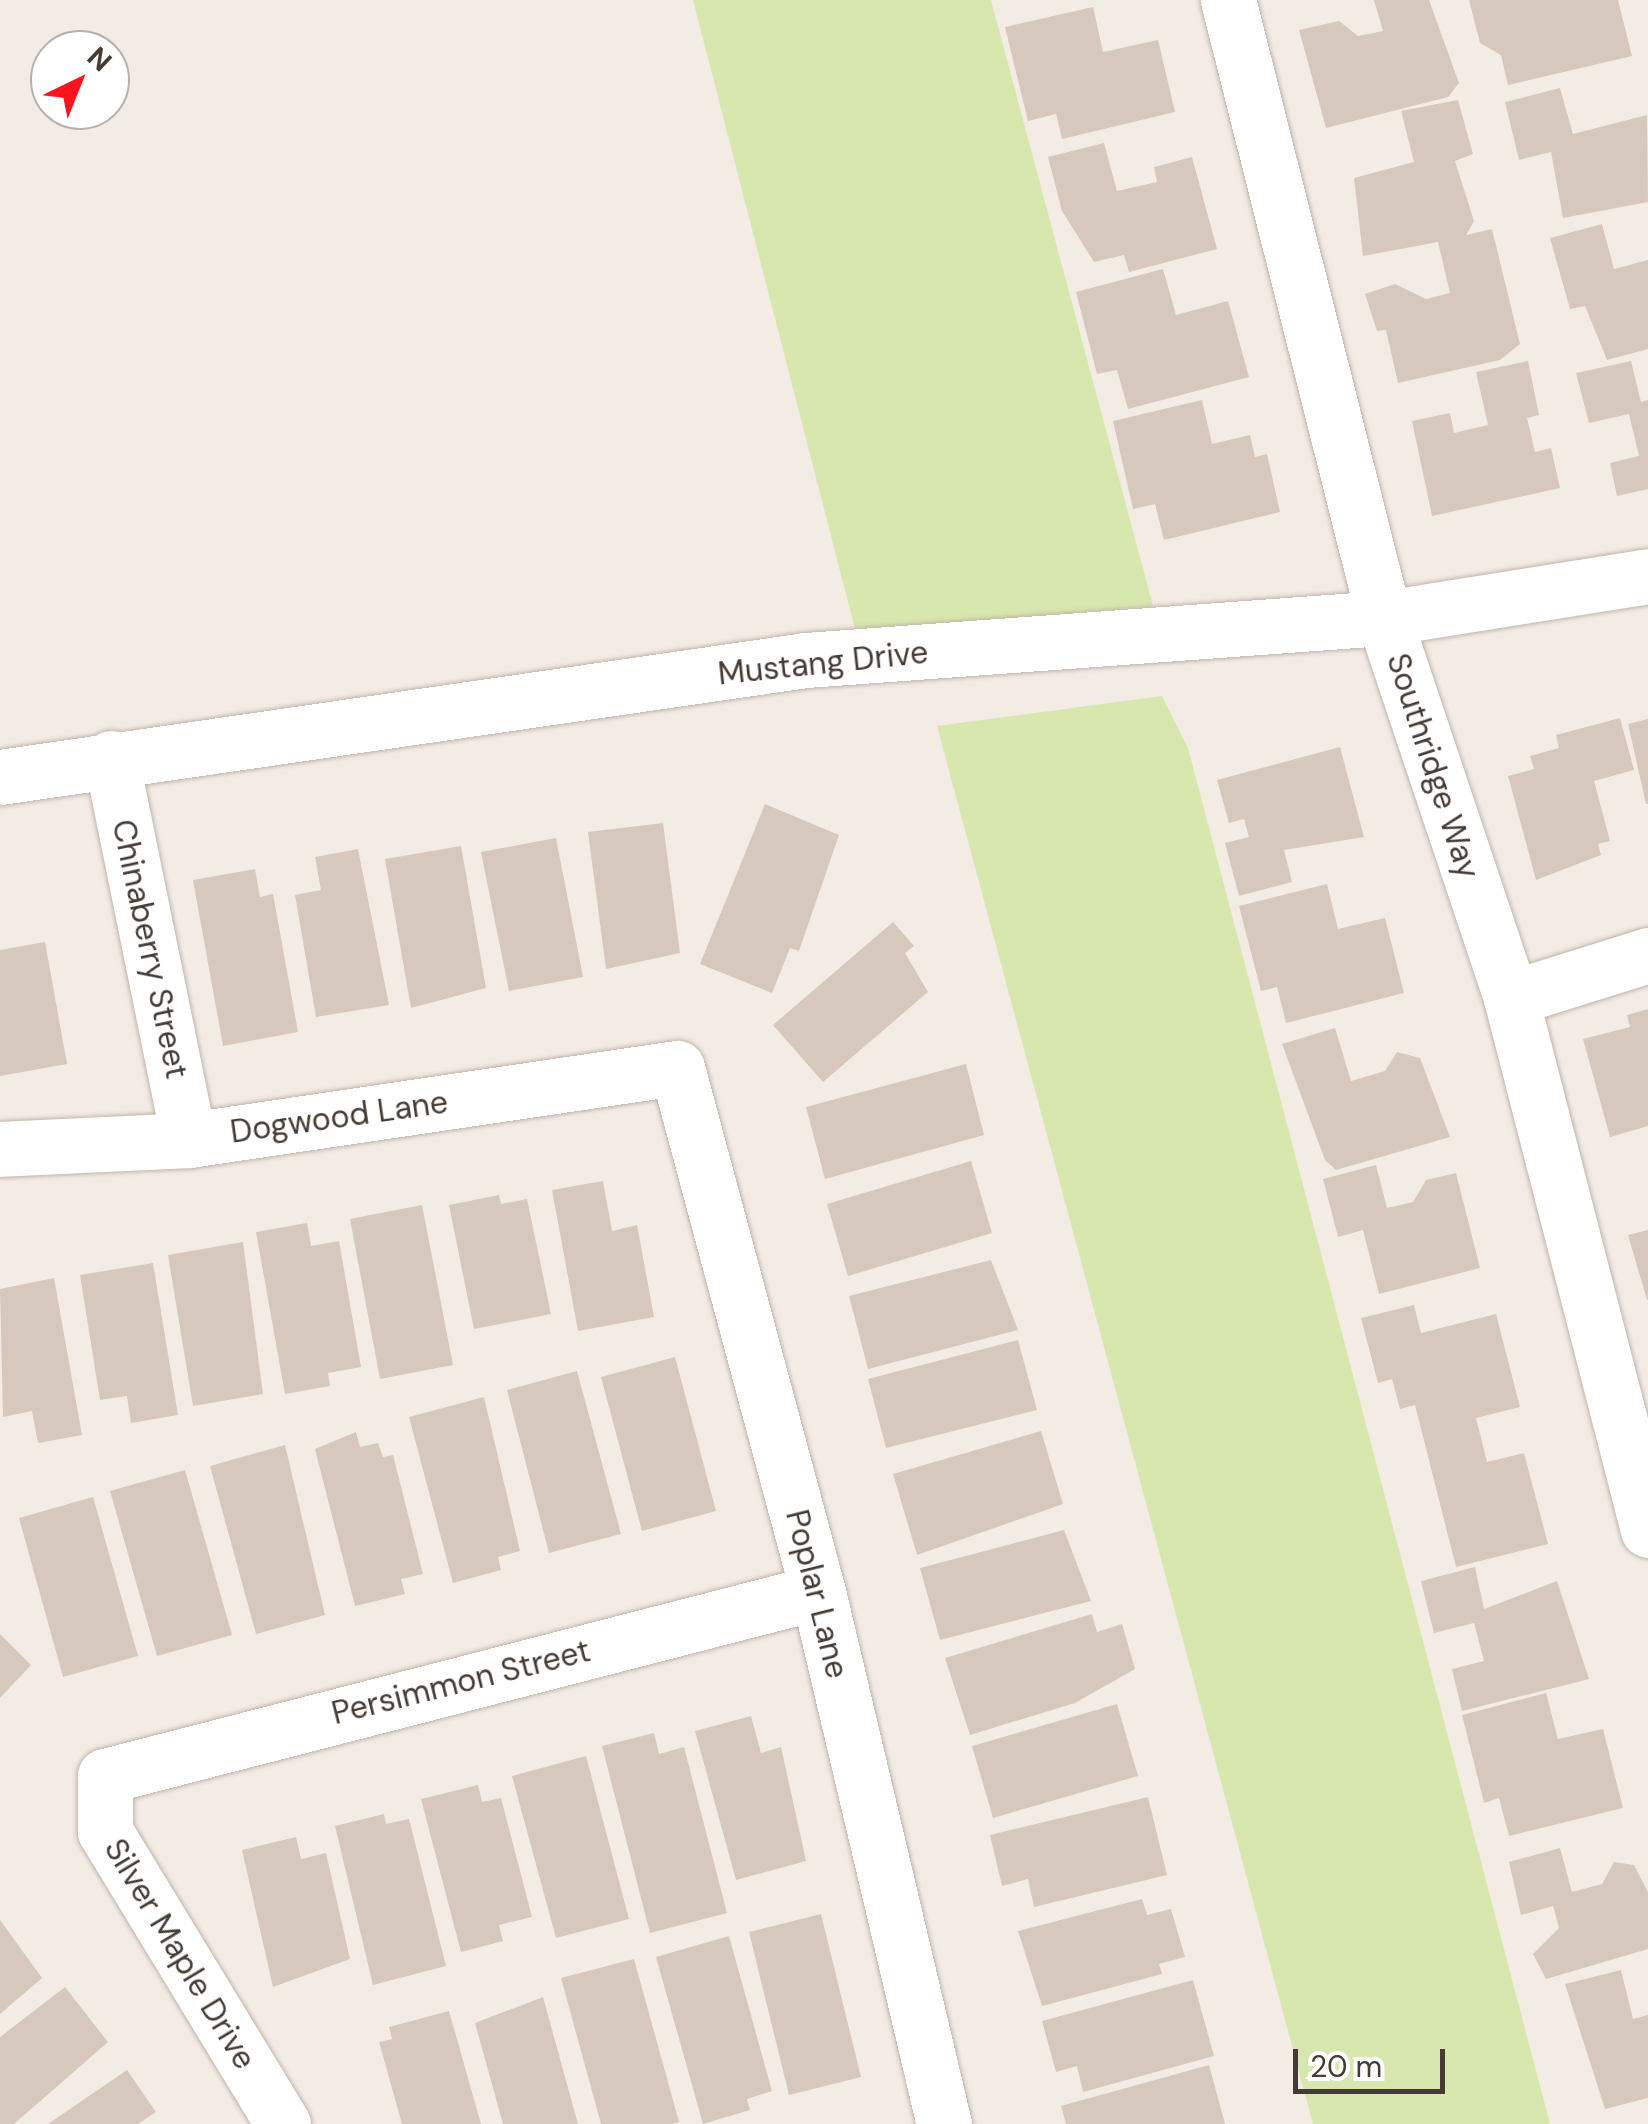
<!DOCTYPE html>
<style>
body{margin:0}
#map{position:relative;width:1648px;height:2124px;overflow:hidden;background:#f3ece5;font-family:"DM Sans",sans-serif}
div>[style]{position:absolute}
.green>*{inset:0;background:#d8e7ad}
.building>*{inset:0;background:#d7c8bd}
.roads{filter:drop-shadow(0 0 2px #c1b5aa) drop-shadow(0 0 2px #c1b5aa)}
.minor>*{height:55px;margin:-27.5px;padding:0 27.5px;transform-origin:27.5px;border-radius:27.5px;background:#fff}
span{translate:-50% -50%;white-space:nowrap;text-align:center;line-height:1.15;-webkit-text-stroke:10px #fff;paint-order:stroke}
.street-label{font-size:32px;color:#453b35}
.north{position:absolute;left:30px;top:30px;width:100px;height:100px;box-sizing:border-box;background:#fff;border:2px solid #b5b1ae;border-radius:50%;rotate:43deg;font-size:28px;font-weight:700;line-height:40px;text-align:center;color:#453b35}
.north::after{content:'';display:block;margin:auto;width:35px;height:45px;background:#fb141d;clip-path:polygon(50% 0,100% 100%,50% 72%,0 100%)}
.scale{position:absolute;left:1293px;top:2049px;width:152px;height:45px;box-sizing:border-box;border:5px solid #453b35;border-top:0;padding-left:12px;font-size:30px;line-height:35px;white-space:nowrap;color:#453b35;-webkit-text-stroke:8px #fff;paint-order:stroke}
</style>
<div id="map">
<div class="green">
<div style="clip-path:polygon(693px 0,991px 0,1153px 606px,856px 633px)"></div>
<div style="clip-path:polygon(1162px 696px,1188px 748px,1550px 2124px,1313px 2124px,937px 726px)"></div>
</div>
<div class="building">
<div style="clip-path:polygon(1374px 0,1429px 0,1459px 83px,1448px 97px,1326px 128px,1299px 30px,1339px 21px,1358px 36px,1383px 31px)"></div>
<div style="clip-path:polygon(1469px 0,1618px 0,1632px 56px,1508px 85px,1501px 55px,1480px 43px)"></div>
<div style="clip-path:polygon(1093px 7px,1103px 52px,1158px 40px,1175px 112px,1062px 139px,1056px 114px,1028px 121px,1005px 27px)"></div>
<div style="clip-path:polygon(1560px 88px,1573px 134px,1647px 115px,1648px 202px,1563px 218px,1551px 152px,1519px 160px,1505px 102px)"></div>
<div style="clip-path:polygon(1458px 100px,1473px 154px,1455px 161px,1474px 221px,1466px 235px,1492px 229px,1520px 344px,1500px 360px,1398px 383px,1386px 330px,1377px 331px,1365px 294px,1395px 284px,1426px 299px,1450px 293px,1438px 242px,1363px 256px,1354px 178px,1414px 162px,1401px 111px)"></div>
<div style="clip-path:polygon(1104px 143px,1117px 191px,1157px 182px,1154px 167px,1192px 157px,1217px 249px,1129px 272px,1124px 255px,1094px 262px,1062px 211px,1048px 157px)"></div>
<div style="clip-path:polygon(1602px 224px,1614px 269px,1648px 260px,1648px 349px,1607px 360px,1585px 306px,1570px 309px,1550px 238px)"></div>
<div style="clip-path:polygon(1163px 269px,1176px 315px,1228px 301px,1249px 377px,1128px 409px,1117px 370px,1097px 374px,1076px 292px)"></div>
<div style="clip-path:polygon(1528px 361px,1539px 415px,1527px 418px,1535px 452px,1551px 448px,1560px 488px,1432px 516px,1412px 421px,1450px 413px,1454px 433px,1488px 425px,1476px 372px)"></div>
<div style="clip-path:polygon(1631px 361px,1641px 402px,1648px 400px,1648px 489px,1617px 496px,1610px 463px,1639px 456px,1629px 414px,1589px 423px,1576px 373px)"></div>
<div style="clip-path:polygon(1202px 400px,1212px 444px,1250px 435px,1255px 457px,1267px 454px,1280px 512px,1164px 540px,1155px 504px,1133px 509px,1113px 421px)"></div>
<div style="clip-path:polygon(1620px 718px,1634px 770px,1594px 781px,1610px 841px,1598px 844px,1601px 855px,1536px 880px,1508px 776px,1534px 769px,1530px 756px,1559px 748px,1556px 735px)"></div>
<div style="clip-path:polygon(1648px 719px,1648px 804px,1646px 804px,1628px 724px)"></div>
<div style="clip-path:polygon(1340px 747px,1364px 837px,1284px 850px,1292px 882px,1239px 896px,1225px 843px,1249px 837px,1244px 819px,1229px 823px,1217px 780px)"></div>
<div style="clip-path:polygon(765px 804px,839px 835px,799px 951px,790px 948px,772px 993px,700px 964px)"></div>
<div style="clip-path:polygon(663px 823px,680px 953px,606px 969px,588px 832px)"></div>
<div style="clip-path:polygon(556px 838px,583px 977px,509px 991px,481px 852px)"></div>
<div style="clip-path:polygon(461px 846px,486px 988px,411px 1008px,385px 859px)"></div>
<div style="clip-path:polygon(358px 849px,389px 1005px,316px 1017px,295px 895px,321px 890px,315px 857px)"></div>
<div style="clip-path:polygon(255px 869px,260px 897px,273px 894px,298px 1032px,223px 1046px,193px 880px)"></div>
<div style="clip-path:polygon(1327px 884px,1338px 929px,1385px 918px,1404px 993px,1286px 1023px,1277px 987px,1261px 991px,1239px 906px)"></div>
<div style="clip-path:polygon(893px 922px,914px 946px,905px 953px,928px 992px,823px 1082px,773px 1025px)"></div>
<div style="clip-path:polygon(45px 942px,67px 1064px,0 1076px,0 950px)"></div>
<div style="clip-path:polygon(1648px 1009px,1648px 1126px,1610px 1137px,1583px 1039px,1630px 1027px,1627px 1015px)"></div>
<div style="clip-path:polygon(1335px 1028px,1351px 1081px,1385px 1071px,1397px 1052px,1420px 1058px,1450px 1137px,1336px 1170px,1325px 1160px,1282px 1044px)"></div>
<div style="clip-path:polygon(966px 1064px,984px 1135px,825px 1179px,806px 1107px)"></div>
<div style="clip-path:polygon(971px 1161px,992px 1233px,848px 1276px,827px 1204px)"></div>
<div style="clip-path:polygon(1376px 1165px,1387px 1208px,1413px 1202px,1426px 1180px,1456px 1173px,1480px 1268px,1379px 1294px,1363px 1230px,1338px 1237px,1323px 1179px)"></div>
<div style="clip-path:polygon(603px 1181px,612px 1231px,637px 1225px,654px 1317px,578px 1331px,552px 1190px)"></div>
<div style="clip-path:polygon(499px 1195px,501px 1204px,527px 1199px,551px 1314px,474px 1329px,449px 1205px)"></div>
<div style="clip-path:polygon(422px 1205px,453px 1365px,380px 1379px,350px 1219px)"></div>
<div style="clip-path:polygon(307px 1223px,311px 1246px,339px 1241px,361px 1367px,328px 1373px,330px 1386px,285px 1394px,256px 1232px)"></div>
<div style="clip-path:polygon(1648px 1230px,1648px 1300px,1647px 1300px,1628px 1235px)"></div>
<div style="clip-path:polygon(243px 1242px,263px 1394px,193px 1406px,168px 1255px)"></div>
<div style="clip-path:polygon(991px 1260px,1018px 1330px,868px 1369px,849px 1296px)"></div>
<div style="clip-path:polygon(153px 1263px,178px 1415px,131px 1423px,127px 1396px,100px 1400px,80px 1275px)"></div>
<div style="clip-path:polygon(54px 1278px,82px 1435px,38px 1443px,32px 1411px,3px 1417px,0 1289px)"></div>
<div style="clip-path:polygon(1414px 1305px,1421px 1333px,1496px 1314px,1520px 1407px,1476px 1418px,1487px 1462px,1524px 1453px,1548px 1544px,1456px 1567px,1415px 1405px,1400px 1409px,1392px 1379px,1378px 1383px,1361px 1318px)"></div>
<div style="clip-path:polygon(1018px 1340px,1037px 1410px,886px 1448px,868px 1379px)"></div>
<div style="clip-path:polygon(675px 1357px,716px 1511px,642px 1531px,601px 1377px)"></div>
<div style="clip-path:polygon(577px 1371px,621px 1534px,549px 1553px,507px 1390px)"></div>
<div style="clip-path:polygon(484px 1397px,520px 1551px,498px 1557px,501px 1570px,453px 1583px,409px 1417px)"></div>
<div style="clip-path:polygon(1041px 1431px,1063px 1504px,917px 1555px,893px 1474px)"></div>
<div style="clip-path:polygon(356px 1432px,360px 1447px,378px 1443px,383px 1457px,393px 1455px,423px 1574px,401px 1579px,405px 1594px,355px 1606px,315px 1449px)"></div>
<div style="clip-path:polygon(285px 1445px,325px 1615px,256px 1634px,210px 1466px)"></div>
<div style="clip-path:polygon(185px 1470px,232px 1635px,157px 1656px,110px 1491px)"></div>
<div style="clip-path:polygon(93px 1497px,138px 1656px,63px 1677px,19px 1518px)"></div>
<div style="clip-path:polygon(1064px 1530px,1091px 1601px,940px 1640px,920px 1568px)"></div>
<div style="clip-path:polygon(1475px 1567px,1484px 1609px,1557px 1581px,1589px 1679px,1462px 1711px,1452px 1669px,1484px 1661px,1474px 1623px,1434px 1633px,1421px 1581px)"></div>
<div style="clip-path:polygon(1092px 1614px,1097px 1632px,1122px 1624px,1135px 1669px,1075px 1703px,970px 1735px,945px 1658px)"></div>
<div style="clip-path:polygon(0 1634px,31px 1665px,0 1698px)"></div>
<div style="clip-path:polygon(1546px 1693px,1558px 1739px,1603px 1729px,1623px 1808px,1509px 1836px,1499px 1798px,1484px 1803px,1462px 1715px)"></div>
<div style="clip-path:polygon(1117px 1704px,1138px 1776px,993px 1818px,972px 1746px)"></div>
<div style="clip-path:polygon(751px 1716px,761px 1753px,781px 1747px,806px 1861px,736px 1880px,695px 1731px)"></div>
<div style="clip-path:polygon(654px 1733px,659px 1754px,684px 1747px,727px 1913px,650px 1933px,602px 1746px)"></div>
<div style="clip-path:polygon(586px 1756px,629px 1919px,556px 1938px,512px 1776px)"></div>
<div style="clip-path:polygon(478px 1785px,482px 1802px,501px 1798px,532px 1917px,499px 1925px,503px 1941px,461px 1952px,421px 1799px)"></div>
<div style="clip-path:polygon(1148px 1797px,1167px 1875px,1034px 1907px,1028px 1879px,1002px 1886px,990px 1835px)"></div>
<div style="clip-path:polygon(384px 1814px,386px 1824px,409px 1819px,446px 1966px,373px 1985px,335px 1826px)"></div>
<div style="clip-path:polygon(296px 1837px,301px 1859px,326px 1853px,350px 1959px,273px 1987px,242px 1850px)"></div>
<div style="clip-path:polygon(1560px 1848px,1572px 1892px,1602px 1884px,1614px 1862px,1634px 1865px,1648px 1892px,1648px 1949px,1546px 1979px,1533px 1954px,1559px 1928px,1553px 1906px,1521px 1915px,1509px 1862px)"></div>
<div style="clip-path:polygon(1142px 1899px,1147px 1915px,1171px 1909px,1185px 1957px,1159px 1964px,1162px 1974px,1042px 2006px,1018px 1931px)"></div>
<div style="clip-path:polygon(821px 1914px,861px 2077px,789px 2095px,749px 1932px)"></div>
<div style="clip-path:polygon(0 1920px,42px 1978px,0 2014px)"></div>
<div style="clip-path:polygon(729px 1936px,772px 2091px,747px 2099px,750px 2110px,703px 2124px,656px 1957px)"></div>
<div style="clip-path:polygon(634px 1959px,679px 2122px,672px 2124px,601px 2124px,561px 1978px)"></div>
<div style="clip-path:polygon(1621px 1970px,1633px 2019px,1648px 2015px,1648px 2098px,1605px 2109px,1565px 1984px)"></div>
<div style="clip-path:polygon(1193px 1980px,1214px 2056px,1083px 2092px,1077px 2066px,1056px 2072px,1042px 2021px)"></div>
<div style="clip-path:polygon(65px 1987px,108px 2042px,14px 2124px,0 2124px,0 2037px)"></div>
<div style="clip-path:polygon(543px 1997px,578px 2124px,503px 2124px,475px 2023px)"></div>
<div style="clip-path:polygon(449px 2011px,481px 2124px,402px 2124px,379px 2042px,392px 2039px,389px 2027px)"></div>
<div style="clip-path:polygon(1209px 2065px,1225px 2124px,1066px 2124px,1061px 2106px)"></div>
<div style="clip-path:polygon(127px 2070px,156px 2112px,138px 2124px,48px 2124px)"></div>
</div>
<div class="roads">
<div class="minor">
<div style="left:1228px;top:0;width:637px;rotate:75.83deg"></div>
<div style="left:1384px;top:618px;width:401px;rotate:71.5deg"></div>
<div style="left:1511px;top:998px;width:549px;rotate:75.56deg"></div>
<div style="left:111px;top:758px;width:390px;rotate:78.5deg"></div>
<div style="left:0;top:777px;width:814px;rotate:-8.26deg"></div>
<div style="left:806px;top:660px;width:580px;rotate:-4.16deg"></div>
<div style="left:1384px;top:618px;width:267px;rotate:-9deg"></div>
<div style="left:1511px;top:998px;width:144px;rotate:-17.4deg"></div>
<div style="left:0;top:1149px;width:189px;rotate:-2.7deg"></div>
<div style="left:189px;top:1140px;width:493px;rotate:-8.4deg"></div>
<div style="left:677px;top:1068px;width:543px;rotate:74.94deg"></div>
<div style="left:818px;top:1592px;width:547px;rotate:76.68deg"></div>
<div style="left:283px;top:2124px;width:343px;rotate:-121.3deg"></div>
<div style="left:105px;top:1831px;width:55px;rotate:-90deg"></div>
<div style="left:105px;top:1776px;width:736px;rotate:-14.47deg"></div>
</div>
</div>
<div class="street-label">
<span style="left:823px;top:663px;rotate:-6deg">Mustang Drive</span>
<span style="left:1433px;top:766px;rotate:72deg">Southridge Way</span>
<span style="left:150px;top:949px;rotate:78deg">Chinaberry Street</span>
<span style="left:339px;top:1117px;rotate:-8deg">Dogwood Lane</span>
<span style="left:817px;top:1594px;rotate:76deg">Poplar Lane</span>
<span style="left:461px;top:1682px;rotate:-14deg">Persimmon Street</span>
<span style="left:180px;top:1954px;rotate:59deg">Silver Maple Drive</span>
</div>
<div class="north">N</div>
<div class="scale">20 m</div>
</div>
